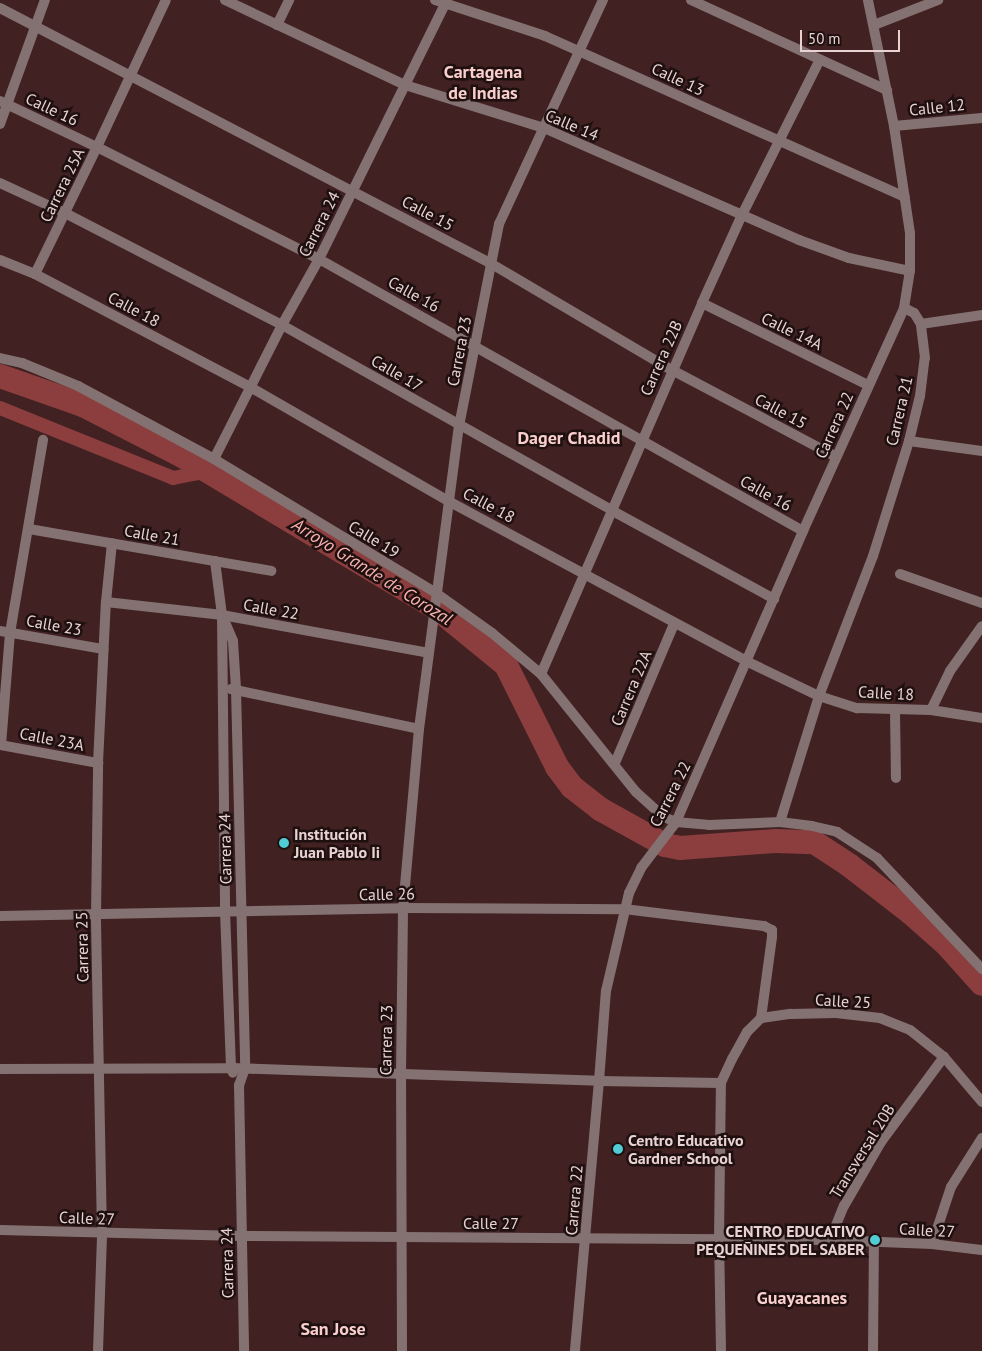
<!DOCTYPE html>
<meta charset="utf-8">
<style>
body{margin:0}
#map{position:relative;width:982px;height:1351px;overflow:hidden;background:#412121;font-family:"PT Sans",sans-serif}
div>[style]{position:absolute}
.canal>*{height:14px;margin:-7px;padding:0 7px;transform-origin:7px;border-radius:7px;background:#8c3d3e}
.river>*{height:24px;margin:-12px;padding:0 12px;transform-origin:12px;border-radius:12px;background:#8c3d3e}
.minor>*{height:10px;margin:-5px;padding:0 5px;transform-origin:5px;border-radius:5px;background:#837271}
.tertiary>*{height:10px;margin:-5px;padding:0 5px;transform-origin:5px;border-radius:5px;background:#837271}
.dots>*{width:14px;height:14px;translate:-50% -50%;box-sizing:border-box;border:2px solid #1e100f;border-radius:50%}
span{translate:-50% -50%;white-space:nowrap;text-align:center;line-height:1.15;-webkit-text-stroke:5px #1e100f;paint-order:stroke}
.street-label{font-size:16px;color:#e9d3d2}
.poi-label{font-size:16px;color:#e9d3d2;font-weight:700}
.left{translate:0 -50%;text-align:left}
.right{translate:-100% -50%;text-align:right}
.neighbourhood-label{font-size:18px;color:#f9cecc;font-weight:700}
.water-label{font-size:18px;color:#f7b1ae;font-style:italic}
.scale{position:absolute;left:800px;top:30px;width:100px;height:22px;box-sizing:border-box;border:2px solid #e9d3d2;border-top:0;padding-left:6px;font-size:15px;line-height:18px;white-space:nowrap;color:#e9d3d2;-webkit-text-stroke:4px #1e100f;paint-order:stroke}
</style>
<div id="map">
<div class="canal">
<div style="left:0;top:408px;width:187px;rotate:22deg"></div>
<div style="left:173px;top:478px;width:37px;rotate:-11deg"></div>
</div>
<div class="river">
<div style="left:0;top:376px;width:88px;rotate:19.3deg"></div>
<div style="left:83px;top:405px;width:114px;rotate:27.2deg"></div>
<div style="left:184px;top:457px;width:292px;rotate:30.9deg"></div>
<div style="left:435px;top:607px;width:92px;rotate:39.2deg"></div>
<div style="left:506px;top:665px;width:114px;rotate:63.4deg"></div>
<div style="left:557px;top:767px;width:25px;rotate:53deg"></div>
<div style="left:572px;top:787px;width:36px;rotate:38deg"></div>
<div style="left:600px;top:809px;width:74px;rotate:29deg"></div>
<div style="left:665px;top:845px;width:15px;rotate:11deg"></div>
<div style="left:680px;top:848px;width:96px;rotate:-4.2deg"></div>
<div style="left:776px;top:841px;width:38px;rotate:2deg"></div>
<div style="left:814px;top:842px;width:42px;rotate:33.3deg"></div>
<div style="left:849px;top:865px;width:78px;rotate:37.7deg"></div>
<div style="left:911px;top:913px;width:48px;rotate:41.6deg"></div>
<div style="left:947px;top:945px;width:52px;rotate:48.1deg"></div>
</div>
<div class="minor">
<div style="left:225px;top:0;width:199px;rotate:25.3deg"></div>
<div style="left:405px;top:85px;width:145px;rotate:17.2deg"></div>
<div style="left:544px;top:128px;width:279px;rotate:23.7deg"></div>
<div style="left:799px;top:240px;width:53px;rotate:19.8deg"></div>
<div style="left:849px;top:258px;width:62px;rotate:12deg"></div>
<div style="left:435px;top:0;width:116px;rotate:18.1deg"></div>
<div style="left:545px;top:36px;width:394px;rotate:24.1deg"></div>
<div style="left:0;top:8px;width:552px;rotate:27.49deg"></div>
<div style="left:490px;top:263px;width:211px;rotate:30.5deg"></div>
<div style="left:672px;top:370px;width:186px;rotate:27.9deg"></div>
<div style="left:277px;top:25px;width:28px;rotate:-64deg"></div>
<div style="left:874px;top:25px;width:69px;rotate:-21.3deg"></div>
<div style="left:0;top:101px;width:107px;rotate:25.4deg"></div>
<div style="left:97px;top:147px;width:249px;rotate:26.8deg"></div>
<div style="left:319px;top:259px;width:555px;rotate:29.34deg"></div>
<div style="left:0;top:124px;width:132px;rotate:-70.1deg"></div>
<div style="left:894px;top:126px;width:88px;rotate:-5.2deg"></div>
<div style="left:0;top:183px;width:72px;rotate:24.8deg"></div>
<div style="left:65px;top:213px;width:244px;rotate:27.3deg"></div>
<div style="left:282px;top:325px;width:377px;rotate:29.3deg"></div>
<div style="left:611px;top:510px;width:186px;rotate:28.6deg"></div>
<div style="left:35px;top:274px;width:141px;rotate:-64deg"></div>
<div style="left:97px;top:147px;width:162px;rotate:-64.9deg"></div>
<div style="left:702px;top:303px;width:185px;rotate:26.3deg"></div>
<div style="left:921px;top:324px;width:62px;rotate:-8.4deg"></div>
<div style="left:0;top:358px;width:23px;rotate:13deg"></div>
<div style="left:22px;top:363px;width:61px;rotate:22.3deg"></div>
<div style="left:78px;top:386px;width:154px;rotate:28.2deg"></div>
<div style="left:214px;top:459px;width:259px;rotate:31.1deg"></div>
<div style="left:436px;top:593px;width:69px;rotate:35.5deg"></div>
<div style="left:492px;top:633px;width:64px;rotate:39.9deg"></div>
<div style="left:541px;top:674px;width:151px;rotate:51.2deg"></div>
<div style="left:636px;top:792px;width:38px;rotate:42deg"></div>
<div style="left:664px;top:817px;width:13px;rotate:23deg"></div>
<div style="left:676px;top:822px;width:33px;rotate:5deg"></div>
<div style="left:709px;top:825px;width:71px;rotate:-2.4deg"></div>
<div style="left:780px;top:822px;width:32px;rotate:7deg"></div>
<div style="left:812px;top:826px;width:26px;rotate:13deg"></div>
<div style="left:837px;top:832px;width:48px;rotate:33deg"></div>
<div style="left:877px;top:858px;width:153px;rotate:46.6deg"></div>
<div style="left:909px;top:441px;width:74px;rotate:7.8deg"></div>
<div style="left:214px;top:459px;width:150px;rotate:-63.1deg"></div>
<div style="left:282px;top:325px;width:76px;rotate:-60.7deg"></div>
<div style="left:319px;top:259px;width:289px;rotate:-63.7deg"></div>
<div style="left:29px;top:529px;width:246px;rotate:9.8deg"></div>
<div style="left:215px;top:561px;width:54px;rotate:82.6deg"></div>
<div style="left:222px;top:615px;width:296px;rotate:89.4deg"></div>
<div style="left:225px;top:911px;width:157px;rotate:87.8deg"></div>
<div style="left:231px;top:1068px;width:5px;rotate:68deg"></div>
<div style="left:900px;top:574px;width:87px;rotate:19.5deg"></div>
<div style="left:106px;top:602px;width:117px;rotate:6.4deg"></div>
<div style="left:222px;top:615px;width:210px;rotate:10.4deg"></div>
<div style="left:222px;top:615px;width:28px;rotate:67deg"></div>
<div style="left:233px;top:641px;width:48px;rotate:86.4deg"></div>
<div style="left:236px;top:689px;width:379px;rotate:88.6deg"></div>
<div style="left:245px;top:1068px;width:18px;rotate:109deg"></div>
<div style="left:239px;top:1085px;width:266px;rotate:88.9deg"></div>
<div style="left:0;top:631px;width:105px;rotate:9.9deg"></div>
<div style="left:748px;top:662px;width:79px;rotate:25.6deg"></div>
<div style="left:819px;top:696px;width:40px;rotate:18deg"></div>
<div style="left:857px;top:708px;width:74px;rotate:1.5deg"></div>
<div style="left:931px;top:710px;width:52px;rotate:8.9deg"></div>
<div style="left:541px;top:674px;width:404px;rotate:-66.5deg"></div>
<div style="left:702px;top:303px;width:97px;rotate:-65.6deg"></div>
<div style="left:742px;top:215px;width:174px;rotate:-63.4deg"></div>
<div style="left:231px;top:689px;width:192px;rotate:12deg"></div>
<div style="left:895px;top:710px;width:68px;rotate:89.2deg"></div>
<div style="left:931px;top:710px;width:43px;rotate:-64deg"></div>
<div style="left:950px;top:671px;width:55px;rotate:-54.6deg"></div>
<div style="left:0;top:745px;width:100px;rotate:10.4deg"></div>
<div style="left:1px;top:745px;width:112px;rotate:-85.4deg"></div>
<div style="left:10px;top:633px;width:196px;rotate:-80.3deg"></div>
<div style="left:615px;top:763px;width:151px;rotate:-67deg"></div>
<div style="left:780px;top:822px;width:132px;rotate:-72.8deg"></div>
<div style="left:819px;top:696px;width:150px;rotate:-68.9deg"></div>
<div style="left:873px;top:556px;width:121px;rotate:-72.6deg"></div>
<div style="left:909px;top:441px;width:46px;rotate:-76.3deg"></div>
<div style="left:920px;top:396px;width:38px;rotate:-83deg"></div>
<div style="left:925px;top:358px;width:34px;rotate:-97deg"></div>
<div style="left:921px;top:324px;width:13px;rotate:-122deg"></div>
<div style="left:914px;top:313px;width:11px;rotate:-153deg"></div>
<div style="left:0;top:916px;width:403px;rotate:-1.1deg"></div>
<div style="left:403px;top:908px;width:221px;rotate:0.3deg"></div>
<div style="left:624px;top:909px;width:141px;rotate:6.9deg"></div>
<div style="left:764px;top:926px;width:9px;rotate:27deg"></div>
<div style="left:772px;top:930px;width:7px;rotate:90deg"></div>
<div style="left:772px;top:937px;width:82px;rotate:97.7deg"></div>
<div style="left:761px;top:1018px;width:20px;rotate:135deg"></div>
<div style="left:747px;top:1032px;width:31px;rotate:119deg"></div>
<div style="left:732px;top:1059px;width:26px;rotate:115deg"></div>
<div style="left:761px;top:1018px;width:30px;rotate:-8deg"></div>
<div style="left:791px;top:1014px;width:45px;rotate:-1.3deg"></div>
<div style="left:836px;top:1013px;width:44px;rotate:6.5deg"></div>
<div style="left:880px;top:1018px;width:32px;rotate:22deg"></div>
<div style="left:910px;top:1030px;width:43px;rotate:38.5deg"></div>
<div style="left:944px;top:1057px;width:59px;rotate:49.8deg"></div>
<div style="left:0;top:1069px;width:231px;rotate:-0.2deg"></div>
<div style="left:231px;top:1068px;width:368px;rotate:2deg"></div>
<div style="left:599px;top:1081px;width:271px;rotate:95.1deg"></div>
<div style="left:0;top:1230px;width:241px;rotate:1.4deg"></div>
<div style="left:241px;top:1236px;width:589px;rotate:0.39deg"></div>
<div style="left:830px;top:1240px;width:102px;rotate:2.2deg"></div>
<div style="left:932px;top:1244px;width:50px;rotate:6.8deg"></div>
<div style="left:830px;top:1240px;width:37px;rotate:-68deg"></div>
<div style="left:844px;top:1206px;width:74px;rotate:-60deg"></div>
<div style="left:881px;top:1142px;width:106px;rotate:-53.5deg"></div>
<div style="left:932px;top:1244px;width:60px;rotate:-71.6deg"></div>
<div style="left:951px;top:1187px;width:58px;rotate:-57.7deg"></div>
<div style="left:98px;top:1351px;width:117px;rotate:-88deg"></div>
<div style="left:102px;top:1234px;width:319px;rotate:-91.1deg"></div>
<div style="left:96px;top:915px;width:152px;rotate:-89.2deg"></div>
<div style="left:98px;top:763px;width:161px;rotate:-87.2deg"></div>
<div style="left:106px;top:602px;width:59px;rotate:-84.2deg"></div>
<div style="left:402px;top:1351px;width:277px;rotate:-90.2deg"></div>
<div style="left:401px;top:1074px;width:166px;rotate:-89.3deg"></div>
<div style="left:403px;top:908px;width:180px;rotate:-84.9deg"></div>
<div style="left:419px;top:729px;width:306px;rotate:-82.5deg"></div>
<div style="left:459px;top:426px;width:206px;rotate:-78.8deg"></div>
<div style="left:499px;top:224px;width:247px;rotate:-65.1deg"></div>
<div style="left:873px;top:1351px;width:109px;rotate:-89.5deg"></div>
</div>
<div class="tertiary">
<div style="left:691px;top:0;width:216px;rotate:24.7deg"></div>
<div style="left:0;top:260px;width:38px;rotate:22deg"></div>
<div style="left:35px;top:274px;width:243px;rotate:27.7deg"></div>
<div style="left:250px;top:387px;width:231px;rotate:29.9deg"></div>
<div style="left:450px;top:502px;width:338px;rotate:28.2deg"></div>
<div style="left:721px;top:1351px;width:111px;rotate:-91deg"></div>
<div style="left:719px;top:1240px;width:157px;rotate:-89.3deg"></div>
<div style="left:721px;top:1083px;width:122px;rotate:-179.1deg"></div>
<div style="left:599px;top:1081px;width:90px;rotate:-85.6deg"></div>
<div style="left:606px;top:991px;width:101px;rotate:-76.8deg"></div>
<div style="left:629px;top:893px;width:28px;rotate:-64deg"></div>
<div style="left:641px;top:868px;width:58px;rotate:-52.7deg"></div>
<div style="left:676px;top:822px;width:318px;rotate:-66.4deg"></div>
<div style="left:803px;top:531px;width:245px;rotate:-65.6deg"></div>
<div style="left:904px;top:308px;width:37px;rotate:-81deg"></div>
<div style="left:910px;top:271px;width:38px;rotate:-90deg"></div>
<div style="left:910px;top:233px;width:108px;rotate:-98.5deg"></div>
<div style="left:894px;top:126px;width:129px;rotate:-101.7deg"></div>
</div>
<div class="dots">
<div style="left:284px;top:843px;background:#51ccd5"></div>
<div style="left:618px;top:1149px;background:#51ccd5"></div>
<div style="left:875px;top:1240px;background:#51ccd5"></div>
</div>
<div class="street-label">
<span style="left:678px;top:79px;rotate:25deg">Calle 13</span>
<span style="left:937px;top:107px;rotate:-6deg">Calle 12</span>
<span style="left:52px;top:109px;rotate:25deg">Calle 16</span>
<span style="left:572px;top:125px;rotate:23deg">Calle 14</span>
<span style="left:62px;top:185px;rotate:-64deg">Carrera 25A</span>
<span style="left:428px;top:213px;rotate:28deg">Calle 15</span>
<span style="left:319px;top:224px;rotate:-63deg">Carrera 24</span>
<span style="left:414px;top:294px;rotate:29deg">Calle 16</span>
<span style="left:134px;top:309px;rotate:28deg">Calle 18</span>
<span style="left:792px;top:331px;rotate:26deg">Calle 14A</span>
<span style="left:459px;top:351px;rotate:-79deg">Carrera 23</span>
<span style="left:661px;top:358px;rotate:-66deg">Carrera 22B</span>
<span style="left:397px;top:373px;rotate:30deg">Calle 17</span>
<span style="left:781px;top:411px;rotate:28deg">Calle 15</span>
<span style="left:899px;top:411px;rotate:-77deg">Carrera 21</span>
<span style="left:834px;top:425px;rotate:-66deg">Carrera 22</span>
<span style="left:766px;top:493px;rotate:29deg">Calle 16</span>
<span style="left:489px;top:505px;rotate:28deg">Calle 18</span>
<span style="left:152px;top:535px;rotate:10deg">Calle 21</span>
<span style="left:374px;top:539px;rotate:31deg">Calle 19</span>
<span style="left:271px;top:609px;rotate:10deg">Calle 22</span>
<span style="left:54px;top:625px;rotate:10deg">Calle 23</span>
<span style="left:631px;top:688px;rotate:-67deg">Carrera 22A</span>
<span style="left:886px;top:693px;rotate:3deg">Calle 18</span>
<span style="left:52px;top:739px;rotate:11deg">Calle 23A</span>
<span style="left:670px;top:794px;rotate:-63deg">Carrera 22</span>
<span style="left:225px;top:849px;rotate:-91deg">Carrera 24</span>
<span style="left:387px;top:894px;rotate:-1deg">Calle 26</span>
<span style="left:82px;top:947px;rotate:-91deg">Carrera 25</span>
<span style="left:843px;top:1001px;rotate:3deg">Calle 25</span>
<span style="left:386px;top:1040px;rotate:-89deg">Carrera 23</span>
<span style="left:862px;top:1151px;rotate:-58deg">Transversal 20B</span>
<span style="left:574px;top:1200px;rotate:-85deg">Carrera 22</span>
<span style="left:87px;top:1218px;rotate:2deg">Calle 27</span>
<span style="left:491px;top:1223px">Calle 27</span>
<span style="left:927px;top:1230px;rotate:3deg">Calle 27</span>
<span style="left:227px;top:1263px;rotate:-91deg">Carrera 24</span>
</div>
<div class="poi-label">
<span class="left" style="left:294px;top:843px">Institución<br>Juan Pablo Ii</span>
<span class="left" style="left:628px;top:1149px">Centro Educativo<br>Gardner School</span>
<span class="right" style="left:865px;top:1240px">CENTRO EDUCATIVO<br>PEQUEÑINES DEL SABER</span>
</div>
<div class="neighbourhood-label">
<span style="left:483px;top:83px">Cartagena<br>de Indias</span>
<span style="left:569px;top:438px">Dager Chadid</span>
<span style="left:802px;top:1298px">Guayacanes</span>
<span style="left:333px;top:1329px">San Jose</span>
</div>
<div class="water-label">
<span style="left:372px;top:572px;rotate:32deg">Arroyo Grande de Corozal</span>
</div>
<div class="scale">50 m</div>
</div>
